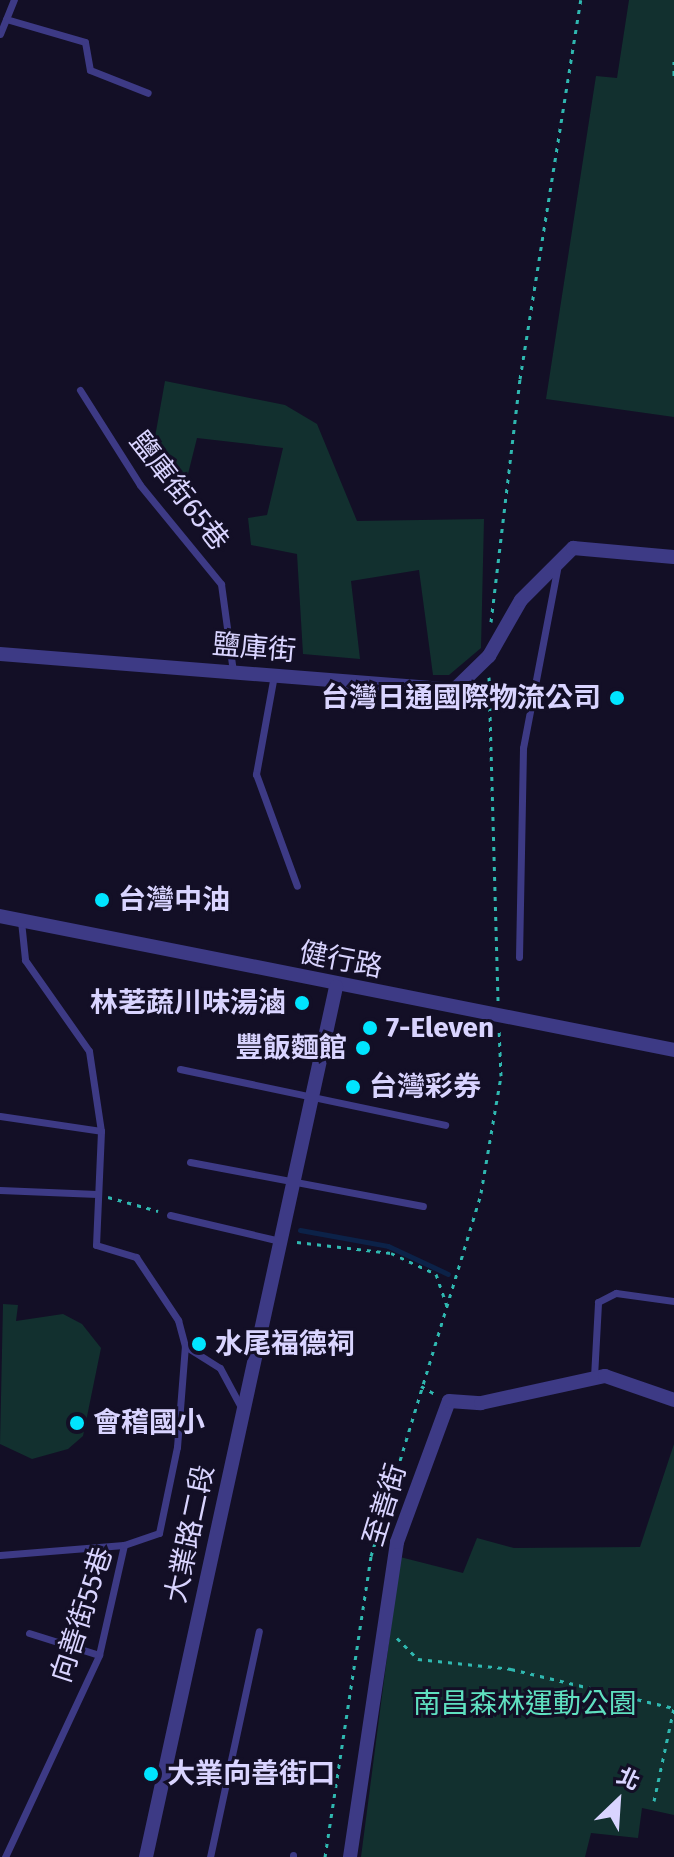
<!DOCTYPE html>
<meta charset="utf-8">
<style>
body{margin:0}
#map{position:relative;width:674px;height:1857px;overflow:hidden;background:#130f26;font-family:"Fira Sans","Noto Sans TC",sans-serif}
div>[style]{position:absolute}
.green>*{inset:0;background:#12302f}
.stream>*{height:5px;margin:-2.5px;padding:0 2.5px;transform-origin:2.5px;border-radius:2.5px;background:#0c2248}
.path>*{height:3px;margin-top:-1.5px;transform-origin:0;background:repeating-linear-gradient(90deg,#2fb8b0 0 4px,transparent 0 10px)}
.lane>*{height:7px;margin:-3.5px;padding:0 3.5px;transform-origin:3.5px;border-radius:3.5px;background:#3d3a85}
.street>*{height:14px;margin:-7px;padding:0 7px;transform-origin:7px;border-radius:7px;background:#3d3a85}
.dots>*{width:22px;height:22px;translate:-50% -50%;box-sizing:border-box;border:4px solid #130f26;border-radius:50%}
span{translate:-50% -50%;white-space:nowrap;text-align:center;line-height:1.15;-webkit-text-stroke:6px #130f26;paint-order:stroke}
.street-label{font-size:28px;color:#d9d4ff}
.poi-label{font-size:28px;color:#d9d4ff;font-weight:700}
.right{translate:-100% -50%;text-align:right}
.left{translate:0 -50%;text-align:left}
.park-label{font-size:28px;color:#5fe0c0}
.north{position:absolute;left:578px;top:1761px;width:80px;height:80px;-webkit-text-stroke:6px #130f26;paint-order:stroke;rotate:25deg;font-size:22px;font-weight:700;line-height:32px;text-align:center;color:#d9d4ff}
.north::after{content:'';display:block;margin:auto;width:28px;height:36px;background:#d9d4ff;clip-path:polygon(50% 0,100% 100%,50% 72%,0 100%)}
</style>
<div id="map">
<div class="green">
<div style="clip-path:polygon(629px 0,674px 0,674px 417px,546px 399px,596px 76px,617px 78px)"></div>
<div style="clip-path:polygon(165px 381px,285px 405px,317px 424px,357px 521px,484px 519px,481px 648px,449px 675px,433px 675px,419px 570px,351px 581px,360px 659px,303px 654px,297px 554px,251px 545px,248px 518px,267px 515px,283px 448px,197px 438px,183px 494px,155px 437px)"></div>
<div style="clip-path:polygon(3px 1304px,18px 1305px,16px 1321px,63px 1314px,82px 1324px,101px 1348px,83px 1436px,68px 1449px,32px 1459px,0 1444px)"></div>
<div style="clip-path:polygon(674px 1444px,674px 1815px,642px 1808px,638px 1838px,591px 1833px,585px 1857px,361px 1857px,400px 1557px,463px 1573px,477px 1538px,514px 1548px,640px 1547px)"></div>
</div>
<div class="stream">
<div style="left:300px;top:1230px;width:89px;rotate:10.3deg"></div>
<div style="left:388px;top:1246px;width:66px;rotate:25deg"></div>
</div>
<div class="path">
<div style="left:674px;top:61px;width:15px;rotate:90deg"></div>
<div style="left:491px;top:622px;width:245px;rotate:-83.2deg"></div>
<div style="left:520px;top:379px;width:384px;rotate:-80.9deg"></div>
<div style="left:489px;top:677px;width:324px;rotate:88.4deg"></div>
<div style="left:108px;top:1197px;width:52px;rotate:15.6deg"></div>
<div style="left:297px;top:1242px;width:95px;rotate:6.7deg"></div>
<div style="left:391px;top:1253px;width:50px;rotate:25deg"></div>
<div style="left:436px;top:1274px;width:36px;rotate:71deg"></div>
<div style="left:421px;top:1386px;width:16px;rotate:30deg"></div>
<div style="left:397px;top:1638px;width:30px;rotate:45deg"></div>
<div style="left:418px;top:1659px;width:94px;rotate:6.1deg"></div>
<div style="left:511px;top:1669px;width:168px;rotate:13.5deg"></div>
<div style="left:654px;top:1801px;width:95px;rotate:-77.9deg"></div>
<div style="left:325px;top:1857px;width:304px;rotate:-81.3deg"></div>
<div style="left:371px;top:1556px;width:379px;rotate:-73.1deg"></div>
<div style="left:481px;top:1193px;width:119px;rotate:-80.3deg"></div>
<div style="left:501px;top:1076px;width:47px;rotate:-92.4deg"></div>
</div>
<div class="lane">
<div style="left:6px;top:19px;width:82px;rotate:16.2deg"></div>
<div style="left:85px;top:42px;width:28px;rotate:80deg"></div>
<div style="left:90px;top:70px;width:62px;rotate:21.6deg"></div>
<div style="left:0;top:34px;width:37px;rotate:-68deg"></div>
<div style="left:80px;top:390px;width:112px;rotate:57.7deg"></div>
<div style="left:140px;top:485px;width:128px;rotate:50.7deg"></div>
<div style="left:221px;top:584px;width:89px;rotate:82.2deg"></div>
<div style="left:274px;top:675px;width:101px;rotate:100.3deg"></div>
<div style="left:256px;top:774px;width:119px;rotate:69.9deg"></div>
<div style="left:21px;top:921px;width:39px;rotate:84deg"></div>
<div style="left:25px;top:960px;width:111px;rotate:54.9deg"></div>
<div style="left:89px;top:1051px;width:81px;rotate:81.5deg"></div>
<div style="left:101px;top:1131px;width:114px;rotate:92.5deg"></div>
<div style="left:96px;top:1245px;width:42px;rotate:16.7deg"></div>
<div style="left:136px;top:1257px;width:76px;rotate:56.3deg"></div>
<div style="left:178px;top:1320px;width:27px;rotate:75deg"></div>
<div style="left:185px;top:1346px;width:41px;rotate:32.2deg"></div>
<div style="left:220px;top:1368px;width:47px;rotate:61.8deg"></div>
<div style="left:519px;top:957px;width:209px;rotate:-88.9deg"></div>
<div style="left:523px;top:748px;width:182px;rotate:-79.2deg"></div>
<div style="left:180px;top:1069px;width:271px;rotate:11.9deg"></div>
<div style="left:0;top:1116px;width:102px;rotate:8.4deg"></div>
<div style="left:190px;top:1162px;width:237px;rotate:10.7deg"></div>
<div style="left:0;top:1190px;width:97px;rotate:2.4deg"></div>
<div style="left:170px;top:1215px;width:113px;rotate:13.3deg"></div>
<div style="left:594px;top:1377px;width:75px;rotate:-86.9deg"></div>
<div style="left:598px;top:1302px;width:20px;rotate:-27deg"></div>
<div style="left:616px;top:1293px;width:59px;rotate:7.9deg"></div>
<div style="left:0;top:1555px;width:124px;rotate:-4.6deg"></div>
<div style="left:29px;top:1633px;width:73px;rotate:17.4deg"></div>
<div style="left:5px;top:1857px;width:223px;rotate:-65deg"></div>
<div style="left:99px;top:1655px;width:113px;rotate:-77.2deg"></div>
<div style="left:124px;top:1545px;width:37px;rotate:-19deg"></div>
<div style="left:159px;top:1533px;width:88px;rotate:-78.2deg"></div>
<div style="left:177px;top:1447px;width:101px;rotate:-85.5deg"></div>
<div style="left:210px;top:1857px;width:231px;rotate:-77.8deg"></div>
<div style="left:293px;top:1857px;width:2px;rotate:-90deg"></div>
</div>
<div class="street">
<div style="left:0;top:654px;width:455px;rotate:4.5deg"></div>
<div style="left:454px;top:690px;width:49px;rotate:-44.2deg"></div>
<div style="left:489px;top:656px;width:64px;rotate:-60.3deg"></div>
<div style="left:521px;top:600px;width:74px;rotate:-45deg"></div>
<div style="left:573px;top:548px;width:101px;rotate:5.1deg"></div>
<div style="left:0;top:916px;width:687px;rotate:11.24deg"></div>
<div style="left:146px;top:1857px;width:891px;rotate:-77.68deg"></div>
<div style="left:350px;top:1857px;width:318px;rotate:-81.5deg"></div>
<div style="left:397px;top:1542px;width:150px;rotate:-69.8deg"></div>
<div style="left:449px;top:1401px;width:32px;rotate:4deg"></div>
<div style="left:481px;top:1403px;width:127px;rotate:-12.3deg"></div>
<div style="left:605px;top:1376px;width:73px;rotate:19.2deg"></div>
</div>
<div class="dots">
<div style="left:617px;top:698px;background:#00e5ff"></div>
<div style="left:102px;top:900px;background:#00e5ff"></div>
<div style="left:302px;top:1003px;background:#00e5ff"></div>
<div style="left:370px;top:1028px;background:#00e5ff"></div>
<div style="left:363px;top:1048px;background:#00e5ff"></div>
<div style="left:353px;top:1087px;background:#00e5ff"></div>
<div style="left:199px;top:1344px;background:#00e5ff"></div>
<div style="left:77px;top:1423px;background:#00e5ff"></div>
<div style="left:151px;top:1774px;background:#00e5ff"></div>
</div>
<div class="street-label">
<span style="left:179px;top:491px;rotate:52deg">鹽庫街65巷</span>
<span style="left:254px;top:648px;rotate:5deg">鹽庫街</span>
<span style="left:341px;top:960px;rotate:11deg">健行路</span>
<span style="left:385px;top:1505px;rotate:-73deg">至善街</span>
<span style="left:190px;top:1534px;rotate:-78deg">大業路二段</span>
<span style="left:82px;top:1615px;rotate:-72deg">向善街55巷</span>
</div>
<div class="poi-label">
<span class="right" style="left:601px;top:698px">台灣日通國際物流公司</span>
<span class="left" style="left:118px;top:900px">台灣中油</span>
<span class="right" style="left:286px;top:1003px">林荖蔬川味湯滷</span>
<span class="left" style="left:386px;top:1028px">7-Eleven</span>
<span class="right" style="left:347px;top:1048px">豐飯麵館</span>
<span class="left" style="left:369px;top:1087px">台灣彩券</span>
<span class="left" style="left:215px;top:1344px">水尾福德祠</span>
<span class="left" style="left:93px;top:1423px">會稽國小</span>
<span class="left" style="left:167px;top:1774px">大業向善街口</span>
</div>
<div class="park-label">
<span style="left:525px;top:1704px">南昌森林運動公園</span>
</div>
<div class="north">北</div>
</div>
